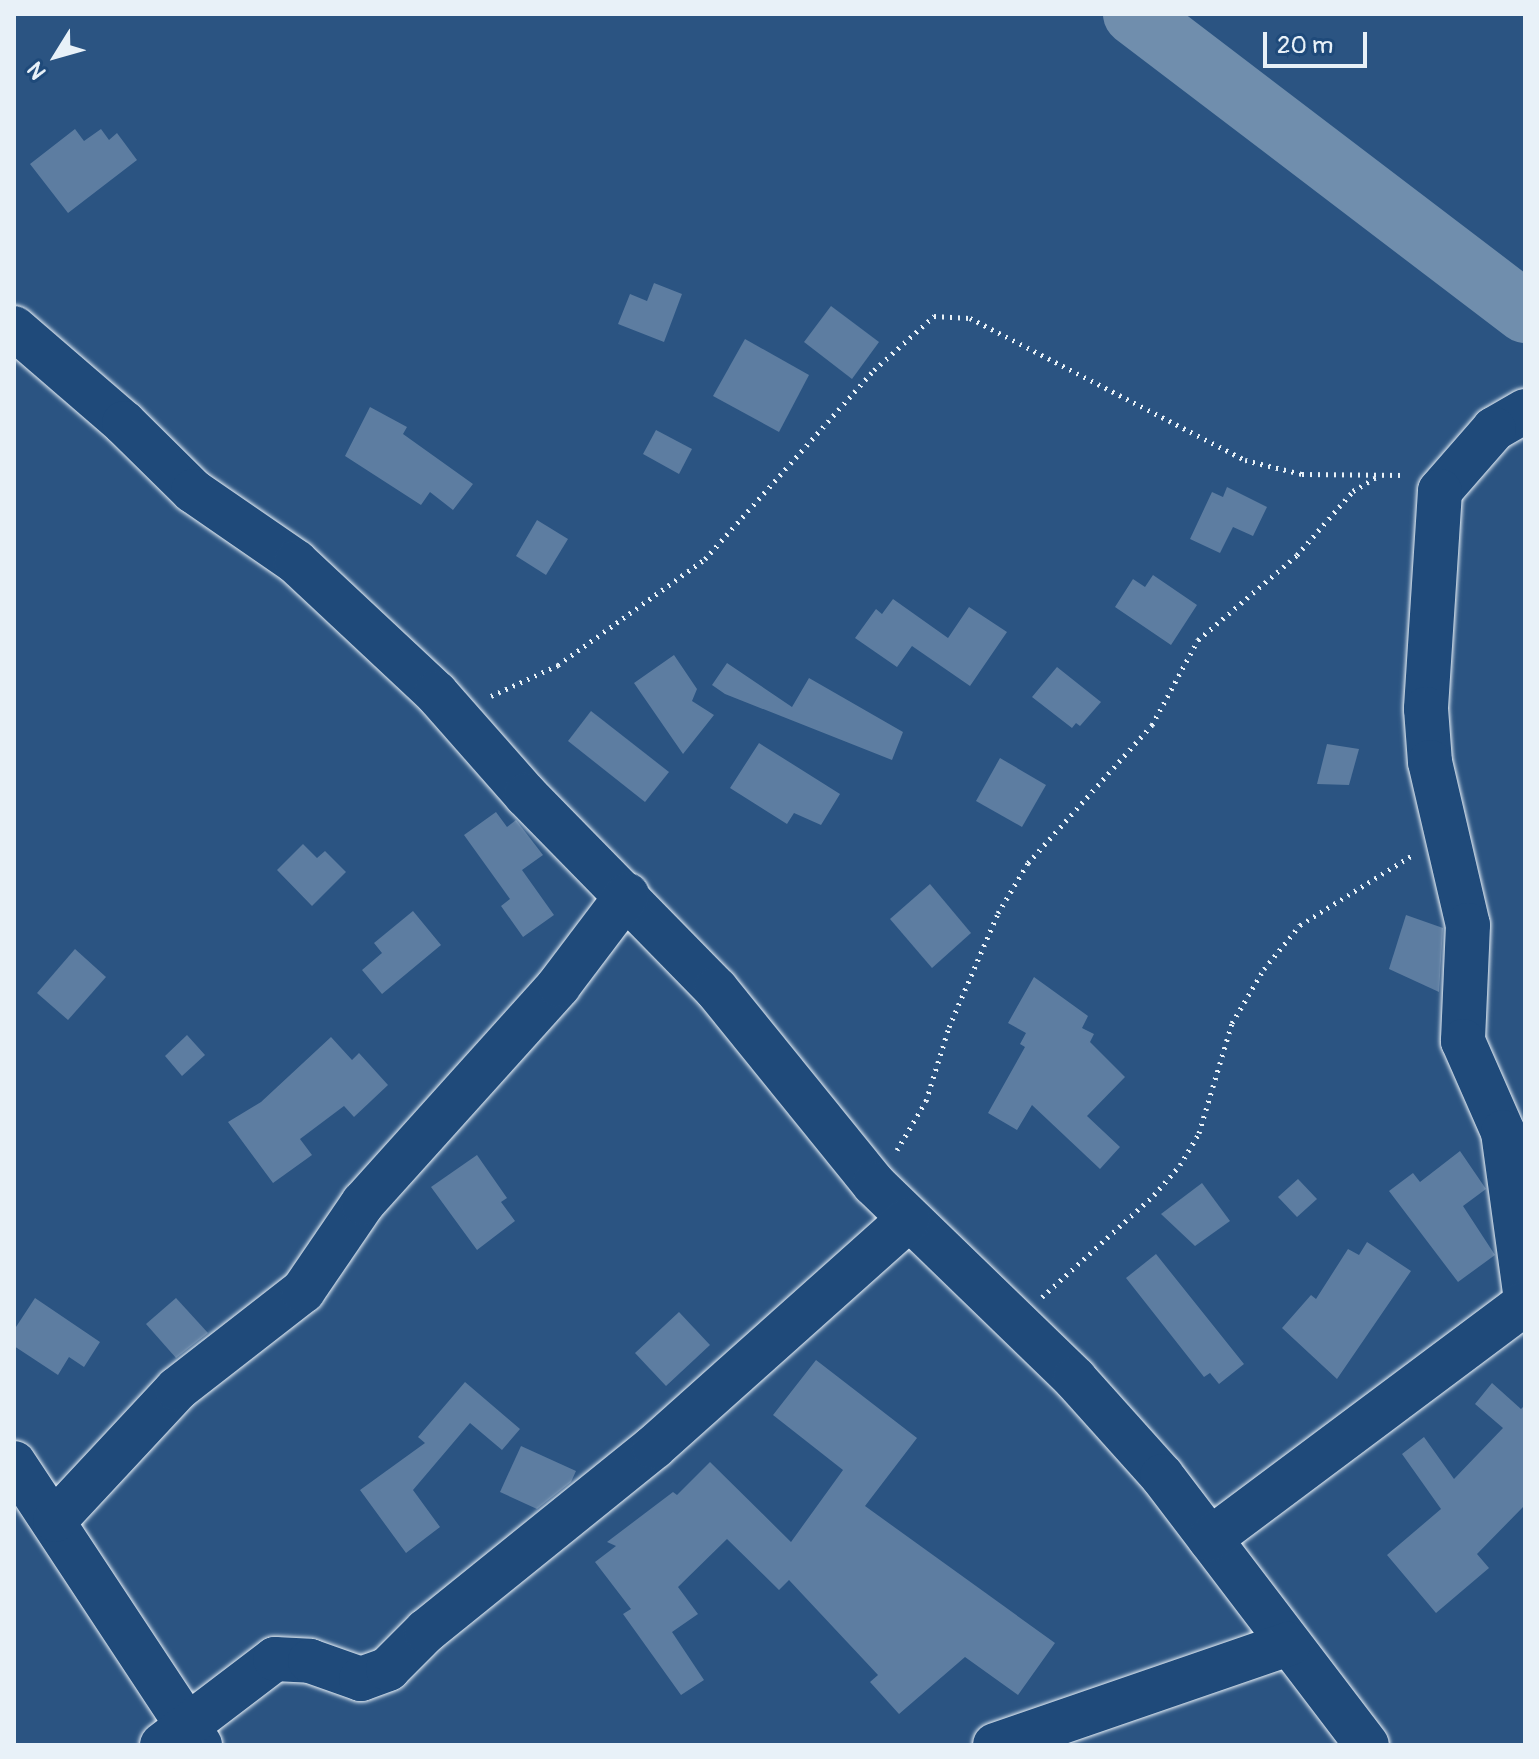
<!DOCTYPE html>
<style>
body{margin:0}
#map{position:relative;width:1539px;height:1759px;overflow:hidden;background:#2b5482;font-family:Pangolin,sans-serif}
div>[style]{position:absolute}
.river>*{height:62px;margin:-31px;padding:0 31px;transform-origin:31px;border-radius:31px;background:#708ead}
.building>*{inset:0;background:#5d7da1}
.path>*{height:5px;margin-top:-2.5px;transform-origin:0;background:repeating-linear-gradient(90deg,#e8f1f8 0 2px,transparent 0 8px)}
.roads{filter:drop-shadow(0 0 2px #e8f1f8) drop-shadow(0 0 2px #e8f1f8)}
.minor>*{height:44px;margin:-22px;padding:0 22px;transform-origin:22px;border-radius:22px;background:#1f4a7a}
span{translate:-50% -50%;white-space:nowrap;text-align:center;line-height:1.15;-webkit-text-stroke:7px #1f4a7a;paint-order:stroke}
.frame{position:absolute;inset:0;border:16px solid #e8f1f8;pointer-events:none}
.north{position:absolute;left:16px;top:16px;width:80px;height:80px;-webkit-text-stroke:6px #1f4a7a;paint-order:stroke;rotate:233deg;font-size:22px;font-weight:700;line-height:32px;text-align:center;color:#e8f1f8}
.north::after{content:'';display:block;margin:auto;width:28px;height:36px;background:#e8f1f8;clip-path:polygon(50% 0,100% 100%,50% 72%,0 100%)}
.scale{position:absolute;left:1263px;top:32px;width:104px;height:36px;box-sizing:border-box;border:4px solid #e8f1f8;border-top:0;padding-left:10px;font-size:24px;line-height:28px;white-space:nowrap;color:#e8f1f8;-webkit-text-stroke:6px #1f4a7a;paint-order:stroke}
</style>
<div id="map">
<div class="river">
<div style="left:1134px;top:14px;width:492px;rotate:37.3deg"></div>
</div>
<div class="building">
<div style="clip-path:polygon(75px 129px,84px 141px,101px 129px,109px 140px,117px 133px,137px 160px,68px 213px,30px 164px)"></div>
<div style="clip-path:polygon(654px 283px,682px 294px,664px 342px,618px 324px,630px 294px,647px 301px)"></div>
<div style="clip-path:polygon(831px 306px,879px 342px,852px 379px,804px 342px)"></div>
<div style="clip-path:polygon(745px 339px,809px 375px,779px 432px,713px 396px)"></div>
<div style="clip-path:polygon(370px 407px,407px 427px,403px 434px,473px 484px,453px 510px,430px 492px,421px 505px,345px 456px)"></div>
<div style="clip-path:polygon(656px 430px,692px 449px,679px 474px,643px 454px)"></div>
<div style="clip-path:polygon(1227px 487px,1267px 507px,1253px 536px,1233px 527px,1220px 553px,1190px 539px,1212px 492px,1223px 497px)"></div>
<div style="clip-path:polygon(537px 520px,568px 539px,546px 575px,516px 556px)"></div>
<div style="clip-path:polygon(1153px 575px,1197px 605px,1171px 645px,1115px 607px,1133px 579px,1145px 587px)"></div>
<div style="clip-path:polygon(893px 599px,948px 638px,969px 607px,1007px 632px,970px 686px,912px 646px,897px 667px,855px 638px,876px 609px,882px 614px)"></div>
<div style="clip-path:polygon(674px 655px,697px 689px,692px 701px,714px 715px,683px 754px,634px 683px)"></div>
<div style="clip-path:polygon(727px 663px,792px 707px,809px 678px,903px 732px,892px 760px,725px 694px,712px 685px)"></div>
<div style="clip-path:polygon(1057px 667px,1101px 702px,1080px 726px,1076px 723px,1072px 728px,1032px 697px)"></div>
<div style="clip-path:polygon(591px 711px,669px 772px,645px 802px,568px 741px)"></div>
<div style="clip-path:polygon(759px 743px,840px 794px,821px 825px,794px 813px,787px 824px,730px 788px)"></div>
<div style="clip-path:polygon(1327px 744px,1359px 749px,1349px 785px,1317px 784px)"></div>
<div style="clip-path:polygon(1000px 758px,1046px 785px,1022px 827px,976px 801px)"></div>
<div style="clip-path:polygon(496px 812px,507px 827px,516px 820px,543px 855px,522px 870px,554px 915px,523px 937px,501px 906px,510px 899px,464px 835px)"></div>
<div style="clip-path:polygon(303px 844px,317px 858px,325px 851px,346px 872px,312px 906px,277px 870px)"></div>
<div style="clip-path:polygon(930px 884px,971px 933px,932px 968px,890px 919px)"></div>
<div style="clip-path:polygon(413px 911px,441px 945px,382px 994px,362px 970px,382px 953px,374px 943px)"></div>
<div style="clip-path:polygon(1406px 915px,1443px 928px,1439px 992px,1389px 969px)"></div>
<div style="clip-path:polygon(75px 949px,106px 977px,68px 1020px,37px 993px)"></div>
<div style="clip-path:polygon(1034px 977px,1088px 1016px,1082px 1028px,1094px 1034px,1090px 1042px,1125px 1077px,1087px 1116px,1120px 1147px,1100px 1169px,1032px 1105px,1017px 1130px,988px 1113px,1025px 1047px,1020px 1044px,1026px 1033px,1008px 1023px)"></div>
<div style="clip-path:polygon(187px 1035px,205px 1055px,182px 1076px,165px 1056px)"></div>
<div style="clip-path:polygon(331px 1037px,352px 1060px,359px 1053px,388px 1085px,354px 1117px,344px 1106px,300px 1139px,312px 1155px,273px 1183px,228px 1122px,261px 1102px)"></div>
<div style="clip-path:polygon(1460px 1151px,1486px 1189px,1463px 1206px,1495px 1255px,1458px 1282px,1389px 1191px,1413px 1173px,1420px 1182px)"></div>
<div style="clip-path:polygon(477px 1155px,507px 1198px,501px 1202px,515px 1221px,477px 1250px,431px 1187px)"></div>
<div style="clip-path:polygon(1298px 1179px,1317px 1199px,1297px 1217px,1278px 1197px)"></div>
<div style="clip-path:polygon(1202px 1183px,1230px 1221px,1195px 1246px,1161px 1214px)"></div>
<div style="clip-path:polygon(1367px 1242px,1411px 1271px,1337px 1379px,1282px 1328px,1311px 1295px,1316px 1299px,1348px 1249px,1359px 1255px)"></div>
<div style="clip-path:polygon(1156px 1254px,1244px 1364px,1219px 1384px,1210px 1373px,1204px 1377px,1126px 1278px)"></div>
<div style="clip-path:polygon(35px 1298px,100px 1342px,84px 1367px,69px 1357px,58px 1375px,14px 1346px,14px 1330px)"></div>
<div style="clip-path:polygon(176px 1298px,208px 1333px,176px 1358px,146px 1324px)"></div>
<div style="clip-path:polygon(679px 1312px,710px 1345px,666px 1386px,635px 1353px)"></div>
<div style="clip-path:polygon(816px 1360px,917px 1438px,865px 1506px,1055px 1643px,1018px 1695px,965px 1657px,899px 1714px,870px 1682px,878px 1675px,789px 1580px,779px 1590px,727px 1539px,678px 1587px,698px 1614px,672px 1632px,704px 1680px,681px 1695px,623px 1614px,631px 1609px,595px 1562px,616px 1546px,607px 1542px,673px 1492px,677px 1495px,710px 1462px,791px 1542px,843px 1470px,773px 1415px)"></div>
<div style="clip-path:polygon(465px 1382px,520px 1429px,502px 1450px,470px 1423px,413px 1490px,440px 1527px,406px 1553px,360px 1490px,425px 1443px,418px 1437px)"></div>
<div style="clip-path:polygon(1492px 1383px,1521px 1409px,1525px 1405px,1525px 1505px,1477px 1554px,1489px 1568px,1436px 1613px,1387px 1555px,1441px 1509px,1402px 1454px,1424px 1437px,1454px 1479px,1503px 1428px,1475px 1404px)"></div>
<div style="clip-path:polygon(521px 1446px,576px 1471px,571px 1482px,537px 1509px,500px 1492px)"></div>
</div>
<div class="path">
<div style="left:491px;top:696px;width:74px;rotate:-24.8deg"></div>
<div style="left:558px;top:665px;width:181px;rotate:-35.8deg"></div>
<div style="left:705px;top:559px;width:254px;rotate:-48.2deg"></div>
<div style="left:874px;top:370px;width:81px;rotate:-42deg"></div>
<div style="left:934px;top:316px;width:36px;rotate:3deg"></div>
<div style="left:970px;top:318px;width:309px;rotate:27.3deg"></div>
<div style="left:1245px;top:460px;width:59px;rotate:13.8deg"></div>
<div style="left:1302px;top:474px;width:104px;rotate:0.6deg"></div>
<div style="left:897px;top:1150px;width:57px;rotate:-59.4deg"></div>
<div style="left:926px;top:1101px;width:77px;rotate:-72.7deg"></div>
<div style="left:949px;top:1027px;width:124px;rotate:-66.7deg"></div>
<div style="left:998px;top:913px;width:58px;rotate:-59deg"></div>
<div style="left:1028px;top:863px;width:186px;rotate:-48.1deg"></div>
<div style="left:1152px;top:725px;width:97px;rotate:-61.6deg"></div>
<div style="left:1198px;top:640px;width:130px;rotate:-40.6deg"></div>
<div style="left:1297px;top:555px;width:85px;rotate:-48.8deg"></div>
<div style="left:1353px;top:491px;width:27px;rotate:-31deg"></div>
<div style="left:1042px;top:1297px;width:151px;rotate:-42.3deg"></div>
<div style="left:1154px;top:1195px;width:40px;rotate:-49deg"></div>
<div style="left:1180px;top:1165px;width:37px;rotate:-59deg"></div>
<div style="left:1199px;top:1133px;width:115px;rotate:-73.3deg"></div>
<div style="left:1232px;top:1023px;width:63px;rotate:-59.3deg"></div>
<div style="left:1264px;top:969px;width:57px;rotate:-50.7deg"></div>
<div style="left:1300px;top:925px;width:131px;rotate:-31.9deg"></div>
</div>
<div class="roads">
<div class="minor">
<div style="left:14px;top:328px;width:145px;rotate:40.8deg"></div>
<div style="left:124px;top:423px;width:97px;rotate:44.6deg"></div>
<div style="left:193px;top:491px;width:125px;rotate:34.6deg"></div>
<div style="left:296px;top:562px;width:192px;rotate:43.1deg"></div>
<div style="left:436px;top:693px;width:136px;rotate:48.6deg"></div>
<div style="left:526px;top:795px;width:272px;rotate:45.6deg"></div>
<div style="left:716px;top:989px;width:251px;rotate:51deg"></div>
<div style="left:874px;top:1184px;width:280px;rotate:44.1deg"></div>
<div style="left:1075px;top:1379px;width:130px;rotate:48.1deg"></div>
<div style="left:1162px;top:1476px;width:338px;rotate:52.7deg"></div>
<div style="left:1525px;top:411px;width:36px;rotate:150deg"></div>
<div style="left:1494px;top:429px;width:82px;rotate:131.1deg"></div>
<div style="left:1440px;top:491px;width:218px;rotate:93.7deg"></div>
<div style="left:1426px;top:709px;width:53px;rotate:85.7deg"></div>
<div style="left:1430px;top:762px;width:167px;rotate:76.9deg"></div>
<div style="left:1468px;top:925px;width:116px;rotate:92.5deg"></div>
<div style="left:1463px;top:1041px;width:99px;rotate:66.3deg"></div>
<div style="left:1503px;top:1132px;width:162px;rotate:82.2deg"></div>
<div style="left:14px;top:1463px;width:338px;rotate:56.6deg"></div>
<div style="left:55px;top:1520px;width:179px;rotate:-47deg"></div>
<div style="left:177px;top:1389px;width:160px;rotate:-37.9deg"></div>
<div style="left:303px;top:1291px;width:107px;rotate:-55.7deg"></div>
<div style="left:363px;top:1203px;width:293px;rotate:-48deg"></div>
<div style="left:559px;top:985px;width:113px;rotate:-52.9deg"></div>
<div style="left:1210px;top:1539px;width:394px;rotate:-36.8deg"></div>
<div style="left:162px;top:1745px;width:142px;rotate:-37.3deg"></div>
<div style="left:275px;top:1659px;width:35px;rotate:3deg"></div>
<div style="left:310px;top:1661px;width:54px;rotate:19.4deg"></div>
<div style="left:361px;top:1679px;width:29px;rotate:-20deg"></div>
<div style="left:388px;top:1669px;width:54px;rotate:-45deg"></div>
<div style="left:426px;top:1631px;width:293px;rotate:-38.9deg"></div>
<div style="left:654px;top:1447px;width:341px;rotate:-41.8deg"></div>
<div style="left:995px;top:1745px;width:311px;rotate:-19deg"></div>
</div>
</div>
<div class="frame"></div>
<div class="north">N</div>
<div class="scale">20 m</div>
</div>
